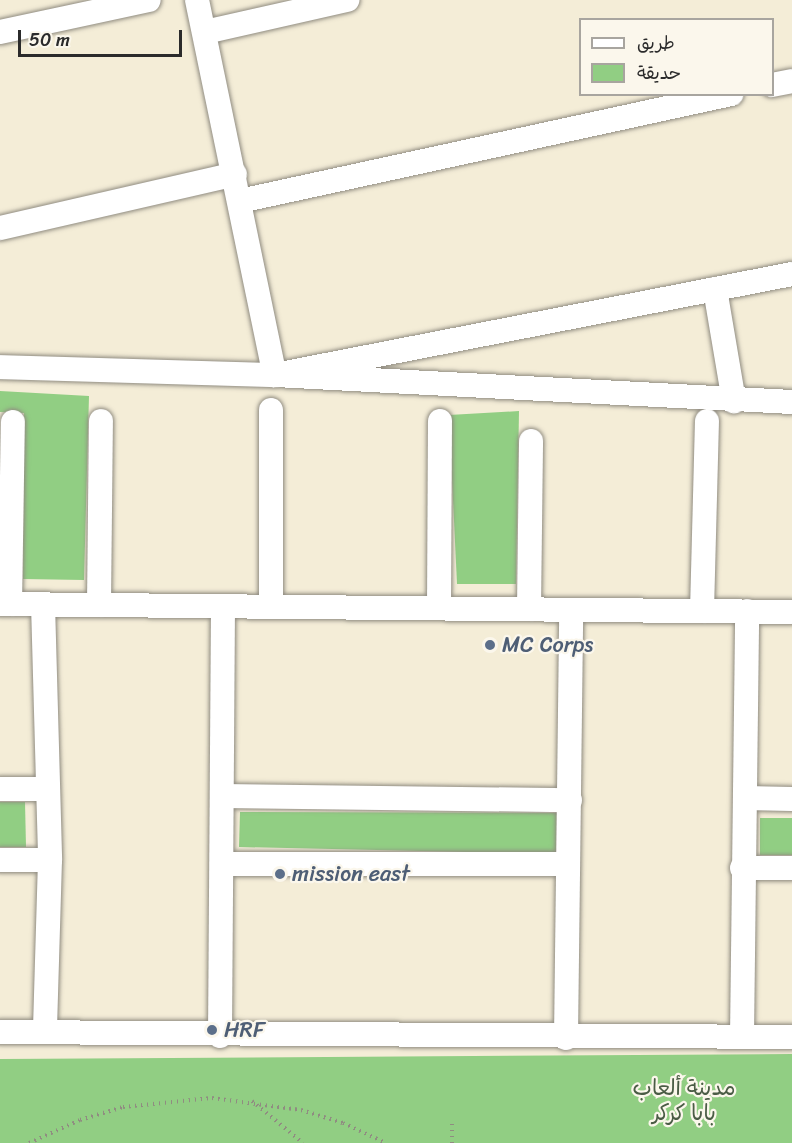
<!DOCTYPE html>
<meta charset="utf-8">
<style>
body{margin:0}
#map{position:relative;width:792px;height:1143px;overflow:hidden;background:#f4edd7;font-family:Sriracha,"Playpen Sans Arabic",sans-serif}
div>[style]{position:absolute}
.green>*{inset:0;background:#91ce83}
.path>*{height:4px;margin-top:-2px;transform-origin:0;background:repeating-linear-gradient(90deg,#908c81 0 1.5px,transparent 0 6px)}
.roads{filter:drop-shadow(0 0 2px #908c81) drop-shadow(0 0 2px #908c81)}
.street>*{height:24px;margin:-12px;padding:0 12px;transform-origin:12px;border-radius:12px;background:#fff}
.dots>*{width:16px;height:16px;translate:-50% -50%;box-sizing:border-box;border:3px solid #fbf7ec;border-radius:50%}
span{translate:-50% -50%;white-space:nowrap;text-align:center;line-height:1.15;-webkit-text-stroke:4.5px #fbf7ec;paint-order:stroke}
.service-label{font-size:22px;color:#4e5e75}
.left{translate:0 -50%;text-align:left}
.park-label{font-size:22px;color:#4a5c45}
.legend{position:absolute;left:579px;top:18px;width:195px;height:78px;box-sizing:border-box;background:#fbf7ec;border:2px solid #a8a59f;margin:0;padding:8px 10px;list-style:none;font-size:18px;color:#2b2b2b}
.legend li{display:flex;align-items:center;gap:12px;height:30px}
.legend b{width:30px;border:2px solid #a8a59f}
.scale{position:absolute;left:18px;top:30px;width:164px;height:27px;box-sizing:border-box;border:3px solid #2b2b2b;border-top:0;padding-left:8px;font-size:18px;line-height:21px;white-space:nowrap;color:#2b2b2b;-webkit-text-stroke:4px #fbf7ec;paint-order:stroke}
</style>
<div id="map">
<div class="green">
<div style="clip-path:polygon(0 391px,89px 396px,84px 580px,23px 579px,24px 413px,0 412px)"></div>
<div style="clip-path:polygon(519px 411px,516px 584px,457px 584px,449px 415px)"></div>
<div style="clip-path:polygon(0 802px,25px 802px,26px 847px,0 847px)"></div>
<div style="clip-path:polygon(240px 812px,557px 813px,556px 854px,239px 847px)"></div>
<div style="clip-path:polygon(760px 818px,792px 818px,792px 855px,760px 855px)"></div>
<div style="clip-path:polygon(792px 1054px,792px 1143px,0 1143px,0 1059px)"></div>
</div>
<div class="path">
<div style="left:252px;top:1101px;width:66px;rotate:39.5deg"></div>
<div style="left:452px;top:1124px;width:19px;rotate:90deg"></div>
<div style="left:29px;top:1143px;width:56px;rotate:-24.3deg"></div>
<div style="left:80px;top:1120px;width:45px;rotate:-16.8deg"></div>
<div style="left:123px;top:1107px;width:89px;rotate:-5.8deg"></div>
<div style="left:212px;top:1098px;width:90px;rotate:7.7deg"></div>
<div style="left:301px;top:1110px;width:44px;rotate:17.2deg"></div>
<div style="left:343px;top:1123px;width:47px;rotate:24.9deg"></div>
</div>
<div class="roads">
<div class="street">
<div style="left:197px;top:0;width:383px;rotate:78.3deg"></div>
<div style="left:275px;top:375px;width:518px;rotate:2.99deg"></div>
<div style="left:0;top:32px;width:152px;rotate:-12.1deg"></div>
<div style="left:205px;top:32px;width:146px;rotate:-12.7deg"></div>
<div style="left:772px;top:85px;width:20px;rotate:-11deg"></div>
<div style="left:240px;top:201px;width:503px;rotate:-12.29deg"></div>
<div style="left:0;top:228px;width:241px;rotate:-12.9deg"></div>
<div style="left:715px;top:289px;width:114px;rotate:80.4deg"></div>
<div style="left:0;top:367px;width:275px;rotate:1.7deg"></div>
<div style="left:275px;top:375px;width:527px;rotate:-11.05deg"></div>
<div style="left:271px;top:410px;width:196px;rotate:90deg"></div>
<div style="left:0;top:604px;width:792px;rotate:0.58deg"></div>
<div style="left:10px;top:604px;width:182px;rotate:-89.1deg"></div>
<div style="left:43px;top:604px;width:256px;rotate:88.4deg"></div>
<div style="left:50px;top:860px;width:172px;rotate:91.7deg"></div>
<div style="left:99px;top:605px;width:184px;rotate:-89.4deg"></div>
<div style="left:439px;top:608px;width:187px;rotate:-89.7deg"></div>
<div style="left:529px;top:609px;width:168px;rotate:-89.3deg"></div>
<div style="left:702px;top:611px;width:190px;rotate:-88.5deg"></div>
<div style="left:0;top:789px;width:48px"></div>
<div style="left:222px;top:796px;width:348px;rotate:0.7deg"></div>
<div style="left:745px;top:798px;width:47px;rotate:1.2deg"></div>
<div style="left:0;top:860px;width:50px"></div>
<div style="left:224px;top:864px;width:343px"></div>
<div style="left:742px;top:868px;width:50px"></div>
<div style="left:0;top:1032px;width:792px;rotate:0.36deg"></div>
<div style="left:220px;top:1036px;width:430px;rotate:-89.6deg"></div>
<div style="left:742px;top:1036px;width:425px;rotate:-89.3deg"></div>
<div style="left:566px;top:1038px;width:428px;rotate:-89.3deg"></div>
</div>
</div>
<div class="dots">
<div style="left:490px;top:645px;background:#5c6f8a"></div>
<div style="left:280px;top:874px;background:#5c6f8a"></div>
<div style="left:212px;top:1030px;background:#5c6f8a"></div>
</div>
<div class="service-label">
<span class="left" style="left:502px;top:645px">MC Corps</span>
<span class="left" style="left:292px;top:874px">mission east</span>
<span class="left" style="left:224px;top:1030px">HRF</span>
</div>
<div class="park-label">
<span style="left:684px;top:1100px">مدينة ألعاب<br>بابا كركر</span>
</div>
<ul class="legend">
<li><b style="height:8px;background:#fff"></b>طريق</li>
<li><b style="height:16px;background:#91ce83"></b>حديقة</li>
</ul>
<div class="scale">50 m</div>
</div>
